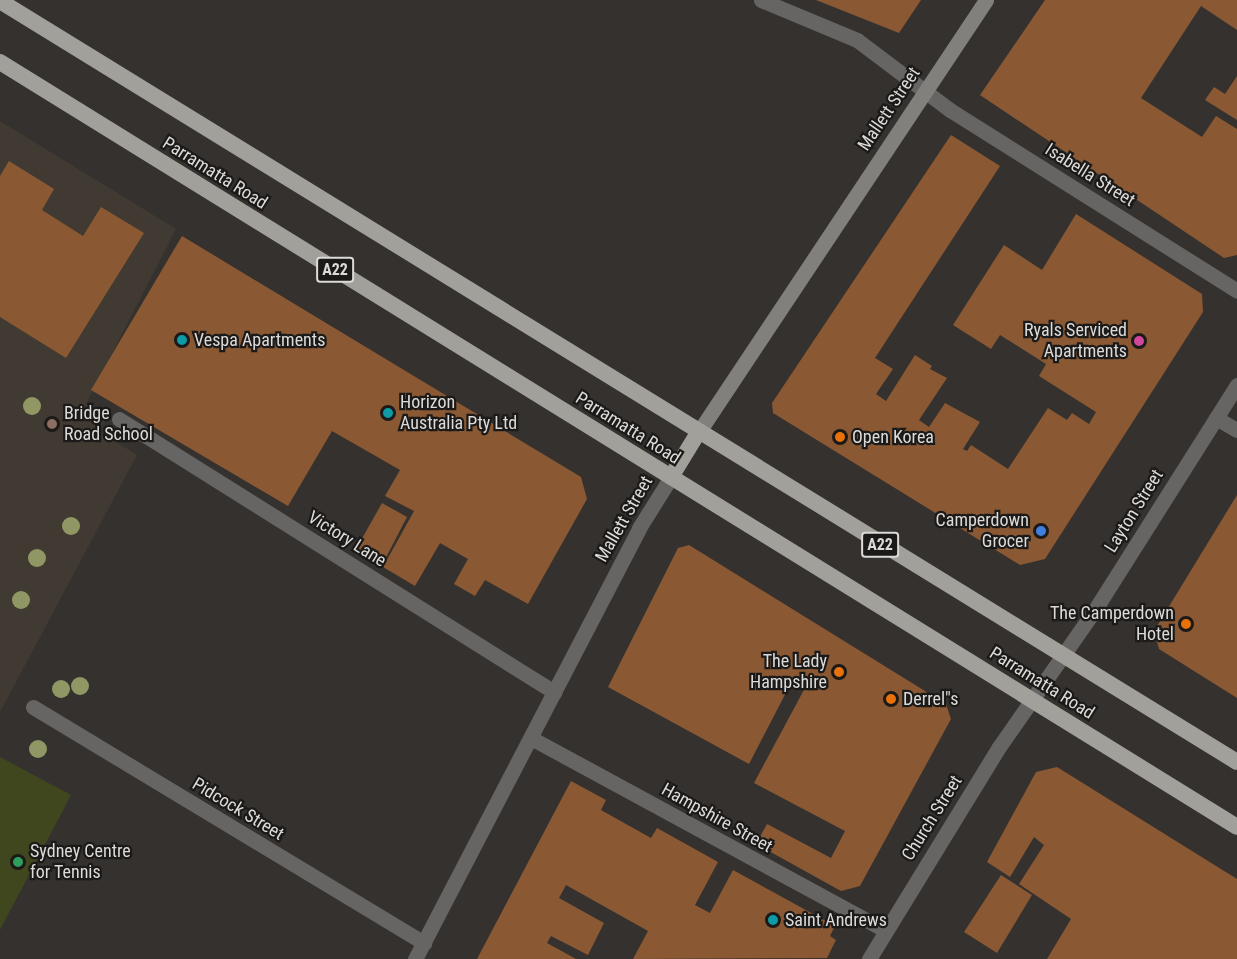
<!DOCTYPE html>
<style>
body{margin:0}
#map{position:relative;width:1237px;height:959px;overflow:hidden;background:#35312e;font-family:"Roboto Condensed",sans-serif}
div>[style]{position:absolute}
.built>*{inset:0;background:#413a32}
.green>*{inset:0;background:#40471e}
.building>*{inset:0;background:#8a5933}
.service>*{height:15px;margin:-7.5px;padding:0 7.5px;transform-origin:7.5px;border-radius:7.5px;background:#666563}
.minor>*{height:15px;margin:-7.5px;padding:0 7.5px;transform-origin:7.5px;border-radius:7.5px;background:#666563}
.tertiary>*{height:15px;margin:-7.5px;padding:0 7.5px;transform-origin:7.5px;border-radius:7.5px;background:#666563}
.secondary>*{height:15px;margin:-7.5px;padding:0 7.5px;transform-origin:7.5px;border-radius:7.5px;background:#82807d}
.trunk>*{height:16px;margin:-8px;padding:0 8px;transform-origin:8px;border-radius:8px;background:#a2a09b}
.trees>*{width:18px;height:18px;margin:-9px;border-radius:50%;background:#909765}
.dots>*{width:16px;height:16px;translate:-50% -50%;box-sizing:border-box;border:3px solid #1b1a18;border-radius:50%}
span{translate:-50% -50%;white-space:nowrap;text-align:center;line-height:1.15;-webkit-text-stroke:4.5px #1b1a18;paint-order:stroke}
.shield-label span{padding:2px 4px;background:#1b1a18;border:2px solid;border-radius:4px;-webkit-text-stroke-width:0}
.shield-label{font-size:16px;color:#dddbd9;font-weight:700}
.street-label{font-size:18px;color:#dddbd9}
.poi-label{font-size:18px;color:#dddbd9}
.right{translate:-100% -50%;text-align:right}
.left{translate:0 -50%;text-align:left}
</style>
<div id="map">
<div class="built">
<div style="clip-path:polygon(0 121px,176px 229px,86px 404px,106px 416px,100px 432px,137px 455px,0 712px)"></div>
</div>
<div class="green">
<div style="clip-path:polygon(0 757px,71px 795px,0 930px)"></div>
</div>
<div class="building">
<div style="clip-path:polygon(816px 0,921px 0,899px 33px)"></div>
<div style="clip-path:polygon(1045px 0,1237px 0,1237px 30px,1201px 6px,1141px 98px,1202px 137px,1216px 116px,1237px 129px,1237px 255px,1224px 258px,980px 95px)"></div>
<div style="clip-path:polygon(1237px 76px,1237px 120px,1205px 100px,1214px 87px,1225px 94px)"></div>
<div style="clip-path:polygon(951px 135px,1000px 166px,875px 358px,893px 369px,876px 394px,886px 401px,915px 355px,932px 366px,930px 369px,947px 378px,919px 420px,929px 427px,945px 403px,980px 422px,963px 449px,967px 451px,971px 445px,1008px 469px,1048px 408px,1067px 420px,1072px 413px,1089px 424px,1096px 412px,1039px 376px,1046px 364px,1000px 335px,991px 349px,953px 325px,1004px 245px,1042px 270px,1076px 214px,1202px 294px,1203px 312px,1045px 559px,1020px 565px,773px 413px,772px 403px)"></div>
<div style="clip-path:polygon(9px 161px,54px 189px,42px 210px,83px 236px,101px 207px,144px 233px,66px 358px,0 317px,0 176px)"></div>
<div style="clip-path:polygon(182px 236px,581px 477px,587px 499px,528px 604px,485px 580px,475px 596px,454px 584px,468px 559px,440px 543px,415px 586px,383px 567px,414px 511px,385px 496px,400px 470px,332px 431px,288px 506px,91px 390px)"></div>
<div style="clip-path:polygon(1237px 495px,1237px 698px,1159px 649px,1154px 631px)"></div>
<div style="clip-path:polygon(382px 503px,407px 517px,381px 567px,355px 551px)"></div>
<div style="clip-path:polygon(689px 545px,946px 704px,951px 719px,860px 886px,841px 891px,756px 844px,767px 824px,831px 858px,845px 831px,754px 783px,806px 686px,793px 679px,749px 764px,608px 687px,678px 548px)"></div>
<div style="clip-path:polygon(1057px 767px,1237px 879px,1237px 959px,1047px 959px,1071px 919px,1019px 884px,1044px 845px,1034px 837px,1010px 877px,987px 862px,1036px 772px)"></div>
<div style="clip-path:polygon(571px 781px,606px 800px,601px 810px,651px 838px,657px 828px,718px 862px,695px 905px,710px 913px,733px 870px,835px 926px,830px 936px,836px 940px,827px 958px,633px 959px,648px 931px,566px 885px,559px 898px,604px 923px,588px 955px,551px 936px,547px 943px,576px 959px,477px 959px)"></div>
<div style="clip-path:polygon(1001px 875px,1032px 895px,997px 953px,964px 932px)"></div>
</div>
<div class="service">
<div style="left:119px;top:419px;width:514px;rotate:32.11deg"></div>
<div style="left:531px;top:738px;width:404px;rotate:28.5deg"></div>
</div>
<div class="minor">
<div style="left:761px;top:0;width:104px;rotate:22.6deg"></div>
<div style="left:857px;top:40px;width:116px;rotate:37deg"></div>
<div style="left:950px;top:110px;width:339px;rotate:32.2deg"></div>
<div style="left:1216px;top:418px;width:24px;rotate:30deg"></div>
<div style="left:33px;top:707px;width:457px;rotate:31.1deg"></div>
<div style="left:869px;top:959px;width:249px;rotate:-58.5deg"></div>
<div style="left:999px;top:747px;width:169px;rotate:-55.1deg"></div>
<div style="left:1096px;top:608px;width:264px;rotate:-57.7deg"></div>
</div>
<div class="tertiary">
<div style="left:415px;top:959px;width:486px;rotate:-62.5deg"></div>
<div style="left:639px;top:528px;width:60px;rotate:-57.9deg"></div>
</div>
<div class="secondary">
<div style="left:698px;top:433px;width:520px;rotate:-56.37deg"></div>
</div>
<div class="trunk">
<div style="left:0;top:1px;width:1452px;rotate:31.6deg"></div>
<div style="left:0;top:62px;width:1454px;rotate:31.73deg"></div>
<div style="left:671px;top:477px;width:52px;rotate:-58.5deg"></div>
</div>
<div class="trees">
<div style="left:32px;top:406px"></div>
<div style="left:71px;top:526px"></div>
<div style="left:37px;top:558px"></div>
<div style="left:21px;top:600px"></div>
<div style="left:80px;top:686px"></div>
<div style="left:61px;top:689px"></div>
<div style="left:38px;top:749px"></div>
</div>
<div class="dots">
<div style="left:182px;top:340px;background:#0f9aa8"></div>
<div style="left:1139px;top:341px;background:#d1479c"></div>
<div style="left:388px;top:413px;background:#0f9aa8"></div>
<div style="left:52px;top:424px;background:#8d6e63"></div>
<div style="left:840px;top:437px;background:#e8710a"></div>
<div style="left:1041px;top:531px;background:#3f7fe0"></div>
<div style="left:1186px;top:624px;background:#e8710a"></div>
<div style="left:839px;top:672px;background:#e8710a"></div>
<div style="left:891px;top:699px;background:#e8710a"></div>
<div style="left:18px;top:862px;background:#2e9e5b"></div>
<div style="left:773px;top:920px;background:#0f9aa8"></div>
</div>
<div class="shield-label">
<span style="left:335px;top:270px">A22</span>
<span style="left:880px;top:545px">A22</span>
</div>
<div class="street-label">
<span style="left:889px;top:109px;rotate:-56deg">Mallett Street</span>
<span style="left:215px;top:173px;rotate:32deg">Parramatta Road</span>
<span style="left:1090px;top:175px;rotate:32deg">Isabella Street</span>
<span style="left:628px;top:428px;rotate:32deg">Parramatta Road</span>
<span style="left:1134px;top:511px;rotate:-58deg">Layton Street</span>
<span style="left:624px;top:519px;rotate:-60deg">Mallett Street</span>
<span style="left:347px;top:539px;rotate:32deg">Victory Lane</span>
<span style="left:1042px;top:683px;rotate:32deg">Parramatta Road</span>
<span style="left:238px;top:809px;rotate:31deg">Pidcock Street</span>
<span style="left:717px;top:818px;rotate:29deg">Hampshire Street</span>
<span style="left:932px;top:818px;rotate:-58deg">Church Street</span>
</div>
<div class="poi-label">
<span class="right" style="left:1127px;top:341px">Ryals Serviced<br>Apartments</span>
<span class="left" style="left:194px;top:340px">Vespa Apartments</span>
<span class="left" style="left:400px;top:413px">Horizon<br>Australia Pty Ltd</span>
<span class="left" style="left:64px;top:424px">Bridge<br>Road School</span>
<span class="left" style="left:852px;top:437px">Open Korea</span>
<span class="right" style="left:1029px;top:531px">Camperdown<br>Grocer</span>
<span class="right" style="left:1174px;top:624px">The Camperdown<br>Hotel</span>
<span class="right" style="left:827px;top:672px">The Lady<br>Hampshire</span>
<span class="left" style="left:903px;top:699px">Derrel"s</span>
<span class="left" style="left:30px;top:862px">Sydney Centre<br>for Tennis</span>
<span class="left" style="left:785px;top:920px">Saint Andrews</span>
</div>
</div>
